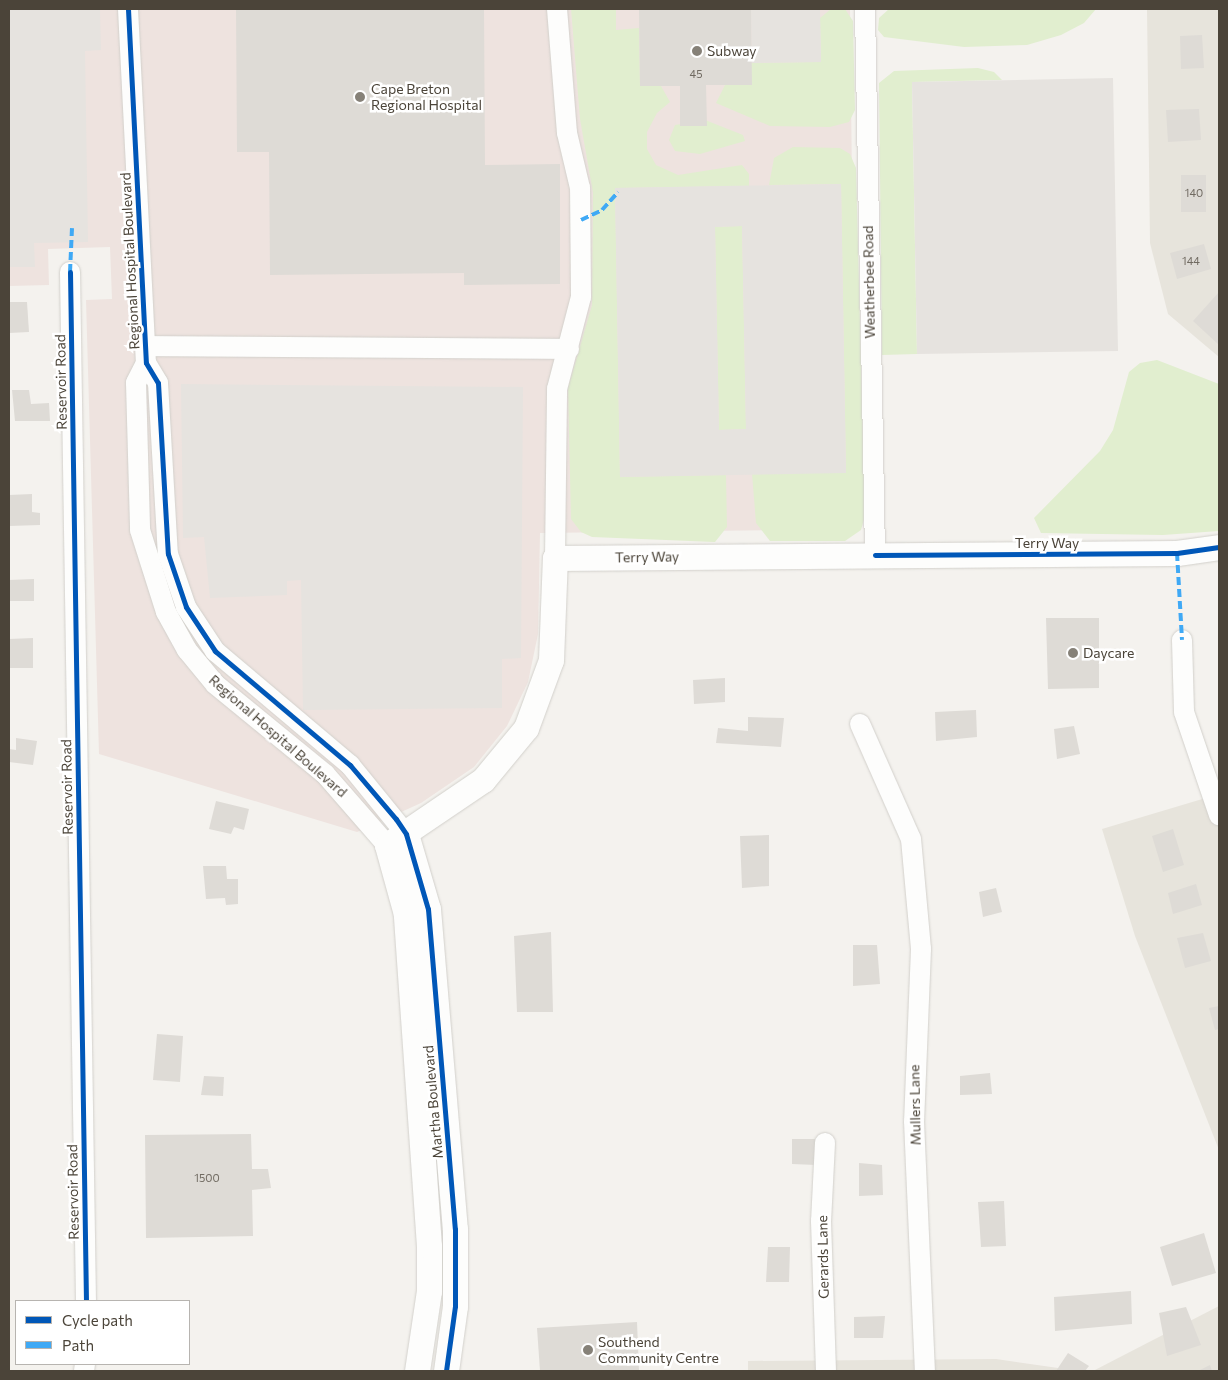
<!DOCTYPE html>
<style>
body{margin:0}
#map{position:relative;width:1228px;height:1380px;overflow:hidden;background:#f4f2ee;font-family:Commissioner,sans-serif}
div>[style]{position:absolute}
.residential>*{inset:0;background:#e7e4dc}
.medical>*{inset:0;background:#eee3df}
.green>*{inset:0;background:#e1eecf}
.parking>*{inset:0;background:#e6e3df}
.building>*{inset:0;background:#dedbd6}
.roads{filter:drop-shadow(0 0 1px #d2d0cb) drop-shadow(0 0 1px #d2d0cb)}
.minor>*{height:20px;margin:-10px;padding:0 10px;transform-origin:10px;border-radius:10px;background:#fdfdfc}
.tertiary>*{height:25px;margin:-12.5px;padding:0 12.5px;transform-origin:12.5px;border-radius:12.5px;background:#fdfdfc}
.quiet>*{height:4px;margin-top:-2px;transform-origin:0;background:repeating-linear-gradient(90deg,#3fa9f5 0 8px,transparent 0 12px)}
.cycleway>*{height:5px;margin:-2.5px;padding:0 2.5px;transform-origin:2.5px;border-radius:2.5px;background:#0057b8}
.dots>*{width:14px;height:14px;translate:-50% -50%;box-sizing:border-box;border:2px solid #fff;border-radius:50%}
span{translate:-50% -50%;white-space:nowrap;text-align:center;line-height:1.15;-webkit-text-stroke:5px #fff;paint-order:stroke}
.number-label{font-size:11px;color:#706a61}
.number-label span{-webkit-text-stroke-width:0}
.poi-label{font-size:14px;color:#4b4439}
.left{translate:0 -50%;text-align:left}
.street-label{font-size:14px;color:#4b4439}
.frame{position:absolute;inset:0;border:10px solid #4b4439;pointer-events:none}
.legend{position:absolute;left:15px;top:1300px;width:175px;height:65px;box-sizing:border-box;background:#fff;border:1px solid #b7b4b0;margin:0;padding:6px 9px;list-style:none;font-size:15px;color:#4b4439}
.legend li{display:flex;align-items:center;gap:10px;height:25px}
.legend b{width:25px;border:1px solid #b7b4b0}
</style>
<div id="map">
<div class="residential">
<div style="clip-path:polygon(1147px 9px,1219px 9px,1219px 357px,1168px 314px,1150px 243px)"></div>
<div style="clip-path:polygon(1219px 794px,1219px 1150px,1135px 936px,1102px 829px)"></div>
<div style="clip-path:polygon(1219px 1306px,1219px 1371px,1093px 1371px)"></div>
<div style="clip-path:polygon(996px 1359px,1079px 1371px,748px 1371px,748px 1361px)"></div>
</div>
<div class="medical">
<div style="clip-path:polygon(9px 9px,850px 9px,856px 529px,540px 533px,538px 634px,528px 682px,507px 726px,474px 767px,421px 803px,357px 832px,99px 754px,86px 300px,112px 299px,110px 247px,48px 249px,49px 285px,9px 286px)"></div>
</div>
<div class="green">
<div style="clip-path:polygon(571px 9px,616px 9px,616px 30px,639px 28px,640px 86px,661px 86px,670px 102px,657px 113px,647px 132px,647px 149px,656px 165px,678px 175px,742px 165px,749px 174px,749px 186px,615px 188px,620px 477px,726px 475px,727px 527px,715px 542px,592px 537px,581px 532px,571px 519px,568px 388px,592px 305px,593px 193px,580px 119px)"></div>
<div style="clip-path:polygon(831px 9px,845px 9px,853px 21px,855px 110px,849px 122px,830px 127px,770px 126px,716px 103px,725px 85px,752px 63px,821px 62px,820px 18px)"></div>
<div style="clip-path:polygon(889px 9px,1096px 9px,1084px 23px,1061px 35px,1027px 45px,964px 47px,884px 37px,878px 30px,879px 18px)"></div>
<div style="clip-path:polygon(978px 68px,994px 72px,1002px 80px,912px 82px,917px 354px,882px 355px,879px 83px,894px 71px)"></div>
<div style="clip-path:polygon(705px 120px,743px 135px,745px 141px,700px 154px,675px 151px,669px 140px,675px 125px)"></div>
<div style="clip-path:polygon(793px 147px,840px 148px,850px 154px,856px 168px,865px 516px,861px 530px,845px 541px,770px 541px,756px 523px,752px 474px,846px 472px,841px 184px,769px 185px,774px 158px)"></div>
<div style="clip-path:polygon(742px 226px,746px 429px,719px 430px,715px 227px)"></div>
<div style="clip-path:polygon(1157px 360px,1219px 384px,1219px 531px,1163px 535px,1041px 533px,1034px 518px,1100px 451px,1113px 430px,1129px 372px,1140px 363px)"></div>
</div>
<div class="parking">
<div style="clip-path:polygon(9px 9px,100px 9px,101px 50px,85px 51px,88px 242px,34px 243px,35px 267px,9px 267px)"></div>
<div style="clip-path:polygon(751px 9px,820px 9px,821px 62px,752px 63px)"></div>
<div style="clip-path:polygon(1113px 78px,1118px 351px,917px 354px,912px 82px)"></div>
<div style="clip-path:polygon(evenodd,841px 184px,846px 473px,620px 477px,615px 188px,841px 184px,742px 226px,746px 429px,719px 430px,715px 227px,742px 226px)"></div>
<div style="clip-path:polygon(181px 384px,523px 387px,521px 658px,502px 659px,502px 708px,303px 710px,301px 580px,287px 581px,287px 595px,210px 598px,204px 537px,183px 538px)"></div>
</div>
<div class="building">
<div style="clip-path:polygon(236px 9px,484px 9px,485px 165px,560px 164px,560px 284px,464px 285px,464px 273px,270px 275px,269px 152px,237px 152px)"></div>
<div style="clip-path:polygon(639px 9px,751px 9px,752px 85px,706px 85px,707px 126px,680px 126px,680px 86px,640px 86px)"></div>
<div style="clip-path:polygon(1202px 35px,1204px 68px,1181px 69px,1180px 36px)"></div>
<div style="clip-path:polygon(1199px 109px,1201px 140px,1168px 142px,1166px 110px)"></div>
<div style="clip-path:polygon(1181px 175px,1206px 175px,1206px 212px,1181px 212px)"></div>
<div style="clip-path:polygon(1204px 244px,1211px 269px,1177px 279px,1170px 253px)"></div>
<div style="clip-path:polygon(1219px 292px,1219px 345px,1193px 321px)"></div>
<div style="clip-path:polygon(9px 302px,27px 302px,29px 332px,9px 333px)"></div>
<div style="clip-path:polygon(12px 390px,29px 390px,31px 404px,49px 403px,50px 421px,15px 421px)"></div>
<div style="clip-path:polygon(32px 494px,32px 512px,40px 513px,40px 525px,9px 526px,9px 495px)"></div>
<div style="clip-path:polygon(34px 579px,34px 601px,9px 601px,9px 580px)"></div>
<div style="clip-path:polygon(1046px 618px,1099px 618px,1099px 688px,1048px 689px)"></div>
<div style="clip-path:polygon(33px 638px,33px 668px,10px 668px,9px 639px)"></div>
<div style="clip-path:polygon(725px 678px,725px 702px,694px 704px,693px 680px)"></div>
<div style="clip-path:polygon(976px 710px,977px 737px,936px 741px,935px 712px)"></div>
<div style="clip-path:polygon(748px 717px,784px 718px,781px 747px,716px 743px,718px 728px,748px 731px)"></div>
<div style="clip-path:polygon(1074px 726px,1080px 754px,1057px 759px,1054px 729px)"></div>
<div style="clip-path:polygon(16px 738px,37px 741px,33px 765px,9px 762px,9px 749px,16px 750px)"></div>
<div style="clip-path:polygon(216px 801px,249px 809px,244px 830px,234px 827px,231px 834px,209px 829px)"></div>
<div style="clip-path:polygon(1173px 829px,1184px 865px,1163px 872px,1152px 836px)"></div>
<div style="clip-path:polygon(769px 835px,769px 886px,742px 888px,740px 836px)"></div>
<div style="clip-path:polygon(203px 866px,226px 866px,227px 879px,238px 879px,238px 904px,226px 905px,225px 898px,206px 899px)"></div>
<div style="clip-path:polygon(1196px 884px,1202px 905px,1173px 914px,1168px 893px)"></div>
<div style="clip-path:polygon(996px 888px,1002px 912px,983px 917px,979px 892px)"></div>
<div style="clip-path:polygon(551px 932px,553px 1012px,517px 1012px,514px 936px)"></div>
<div style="clip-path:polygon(1203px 933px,1211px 961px,1185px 968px,1177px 938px)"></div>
<div style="clip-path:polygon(853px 945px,877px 945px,880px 984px,853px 986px)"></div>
<div style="clip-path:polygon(1219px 1006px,1219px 1029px,1215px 1030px,1209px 1008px)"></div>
<div style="clip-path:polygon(157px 1034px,183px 1036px,180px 1082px,153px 1080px)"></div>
<div style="clip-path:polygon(990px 1073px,992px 1094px,960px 1095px,960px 1076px)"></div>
<div style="clip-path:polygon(204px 1076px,224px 1077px,223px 1096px,201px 1095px)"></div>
<div style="clip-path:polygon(251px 1134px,252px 1169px,268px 1169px,271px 1188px,252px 1190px,253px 1236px,146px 1238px,145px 1135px)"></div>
<div style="clip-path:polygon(792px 1139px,818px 1139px,816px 1165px,792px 1164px)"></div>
<div style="clip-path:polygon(859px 1163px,882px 1165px,883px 1195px,859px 1196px)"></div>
<div style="clip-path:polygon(1004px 1201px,1006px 1246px,981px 1247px,978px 1202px)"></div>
<div style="clip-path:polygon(1204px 1233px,1216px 1273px,1172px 1286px,1160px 1247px)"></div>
<div style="clip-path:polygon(768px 1247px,790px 1247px,789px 1282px,766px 1282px)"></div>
<div style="clip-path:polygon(1131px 1291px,1132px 1324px,1055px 1331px,1054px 1297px)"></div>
<div style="clip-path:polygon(1186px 1307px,1201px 1345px,1167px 1356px,1159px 1313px)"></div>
<div style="clip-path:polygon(885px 1316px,883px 1338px,854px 1338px,854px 1317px)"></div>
<div style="clip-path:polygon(637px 1322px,639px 1371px,540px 1371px,537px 1328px)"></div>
<div style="clip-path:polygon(1068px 1353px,1089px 1366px,1085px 1371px,1056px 1371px)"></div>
<div style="clip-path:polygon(1210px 1365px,1212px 1371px,1198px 1371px)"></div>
</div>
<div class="roads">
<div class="minor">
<div style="left:128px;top:9px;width:354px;rotate:87.1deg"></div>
<div style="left:146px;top:363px;width:23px;rotate:59deg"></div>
<div style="left:158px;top:383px;width:171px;rotate:86.7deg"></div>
<div style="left:168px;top:554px;width:56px;rotate:71.2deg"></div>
<div style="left:186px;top:607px;width:53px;rotate:56.6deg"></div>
<div style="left:215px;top:651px;width:177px;rotate:40.2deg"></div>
<div style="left:350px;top:765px;width:89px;rotate:50.9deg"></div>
<div style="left:865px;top:9px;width:546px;rotate:88.95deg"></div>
<div style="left:70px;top:272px;width:1029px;rotate:89.11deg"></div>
<div style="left:146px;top:346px;width:423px;rotate:0.4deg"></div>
<div style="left:146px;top:363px;width:22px;rotate:117deg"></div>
<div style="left:136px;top:383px;width:147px;rotate:88.4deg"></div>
<div style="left:140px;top:530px;width:86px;rotate:72.4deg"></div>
<div style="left:166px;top:612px;width:43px;rotate:61.1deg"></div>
<div style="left:187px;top:650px;width:44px;rotate:50.5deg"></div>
<div style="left:215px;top:684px;width:142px;rotate:39.3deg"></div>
<div style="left:325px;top:774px;width:94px;rotate:48.9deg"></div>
<div style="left:555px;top:558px;width:169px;rotate:-89.3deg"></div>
<div style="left:557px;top:389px;width:95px;rotate:-75.4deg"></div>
<div style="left:581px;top:297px;width:109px;rotate:-90.5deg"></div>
<div style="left:580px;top:188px;width:57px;rotate:-103.3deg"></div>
<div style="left:567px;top:133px;width:124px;rotate:-94.6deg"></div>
<div style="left:1182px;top:640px;width:72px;rotate:88.4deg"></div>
<div style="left:1184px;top:712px;width:109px;rotate:71.2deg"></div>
<div style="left:860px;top:724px;width:126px;rotate:66.1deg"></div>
<div style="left:911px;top:839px;width:110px;rotate:84.8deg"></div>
<div style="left:921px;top:949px;width:172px;rotate:92.3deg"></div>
<div style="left:914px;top:1121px;width:250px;rotate:87.5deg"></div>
<div style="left:825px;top:1143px;width:78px;rotate:92.9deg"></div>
<div style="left:821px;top:1221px;width:150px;rotate:88.1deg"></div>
<div style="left:84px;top:1371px;width:7px;rotate:-82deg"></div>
</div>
<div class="tertiary">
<div style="left:406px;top:834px;width:78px;rotate:73.7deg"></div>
<div style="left:428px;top:909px;width:321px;rotate:85.2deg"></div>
<div style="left:455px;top:1229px;width:77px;rotate:90deg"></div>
<div style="left:455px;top:1306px;width:66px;rotate:97.9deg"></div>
<div style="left:417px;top:1371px;width:81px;rotate:-81.5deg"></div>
<div style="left:429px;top:1291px;width:45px;rotate:-90deg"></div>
<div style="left:429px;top:1246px;width:333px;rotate:-94deg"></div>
<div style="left:406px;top:914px;width:72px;rotate:-105.4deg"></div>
<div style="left:387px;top:845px;width:116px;rotate:-34.1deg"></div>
<div style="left:483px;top:780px;width:67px;rotate:-50.4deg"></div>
<div style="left:526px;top:728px;width:72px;rotate:-69.8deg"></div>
<div style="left:551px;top:660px;width:102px;rotate:-87.8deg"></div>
<div style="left:555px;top:558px;width:622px;rotate:-0.46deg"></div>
<div style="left:1177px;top:553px;width:42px;rotate:-8.1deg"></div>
</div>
</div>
<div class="quiet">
<div style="left:581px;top:220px;width:23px;rotate:-25deg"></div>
<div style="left:602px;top:210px;width:24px;rotate:-48deg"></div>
<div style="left:70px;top:272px;width:44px;rotate:-87.4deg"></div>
<div style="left:1177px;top:553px;width:87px;rotate:86.7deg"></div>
</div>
<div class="cycleway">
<div style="left:128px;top:9px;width:354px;rotate:87.1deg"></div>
<div style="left:146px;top:363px;width:23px;rotate:59deg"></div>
<div style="left:158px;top:383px;width:171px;rotate:86.7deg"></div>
<div style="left:168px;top:554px;width:56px;rotate:71.2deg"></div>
<div style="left:186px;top:607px;width:53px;rotate:56.6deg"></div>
<div style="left:215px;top:651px;width:177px;rotate:40.2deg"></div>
<div style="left:350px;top:765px;width:71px;rotate:49.6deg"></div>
<div style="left:396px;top:819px;width:18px;rotate:56deg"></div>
<div style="left:406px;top:834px;width:78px;rotate:73.7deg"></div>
<div style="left:428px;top:909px;width:321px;rotate:85.2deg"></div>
<div style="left:455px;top:1229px;width:77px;rotate:90deg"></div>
<div style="left:455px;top:1306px;width:66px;rotate:97.9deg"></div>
<div style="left:70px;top:272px;width:1029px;rotate:89.11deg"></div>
<div style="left:875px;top:555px;width:302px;rotate:-0.4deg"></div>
<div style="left:1177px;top:553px;width:42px;rotate:-8.1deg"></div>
</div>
<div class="dots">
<div style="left:697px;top:51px;background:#868178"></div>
<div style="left:360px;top:97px;background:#868178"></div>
<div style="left:1073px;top:653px;background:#868178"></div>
<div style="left:588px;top:1350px;background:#868178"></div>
</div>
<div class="number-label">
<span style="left:696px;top:74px">45</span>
<span style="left:1194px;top:193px">140</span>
<span style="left:1191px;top:261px">144</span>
<span style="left:207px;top:1178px">1500</span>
</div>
<div class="poi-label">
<span class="left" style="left:707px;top:51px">Subway</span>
<span class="left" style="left:371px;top:97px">Cape Breton<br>Regional Hospital</span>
<span class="left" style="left:1083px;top:653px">Daycare</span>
<span class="left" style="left:598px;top:1350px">Southend<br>Community Centre</span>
</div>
<div class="street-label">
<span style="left:130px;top:261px;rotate:-93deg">Regional Hospital Boulevard</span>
<span style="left:869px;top:282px;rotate:-91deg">Weatherbee Road</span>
<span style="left:61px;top:382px;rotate:-91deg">Reservoir Road</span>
<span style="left:1047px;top:543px">Terry Way</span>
<span style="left:647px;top:557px;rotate:-1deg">Terry Way</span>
<span style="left:278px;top:736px;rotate:41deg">Regional Hospital Boulevard</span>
<span style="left:67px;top:787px;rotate:-91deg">Reservoir Road</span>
<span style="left:433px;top:1102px;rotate:-95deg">Martha Boulevard</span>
<span style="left:915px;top:1105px;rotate:-91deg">Mullers Lane</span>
<span style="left:73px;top:1192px;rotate:-91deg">Reservoir Road</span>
<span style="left:823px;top:1257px;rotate:-91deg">Gerards Lane</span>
</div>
<div class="frame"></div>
<ul class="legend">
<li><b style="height:6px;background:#0057b8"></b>Cycle path</li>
<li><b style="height:6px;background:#3fa9f5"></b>Path</li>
</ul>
</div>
